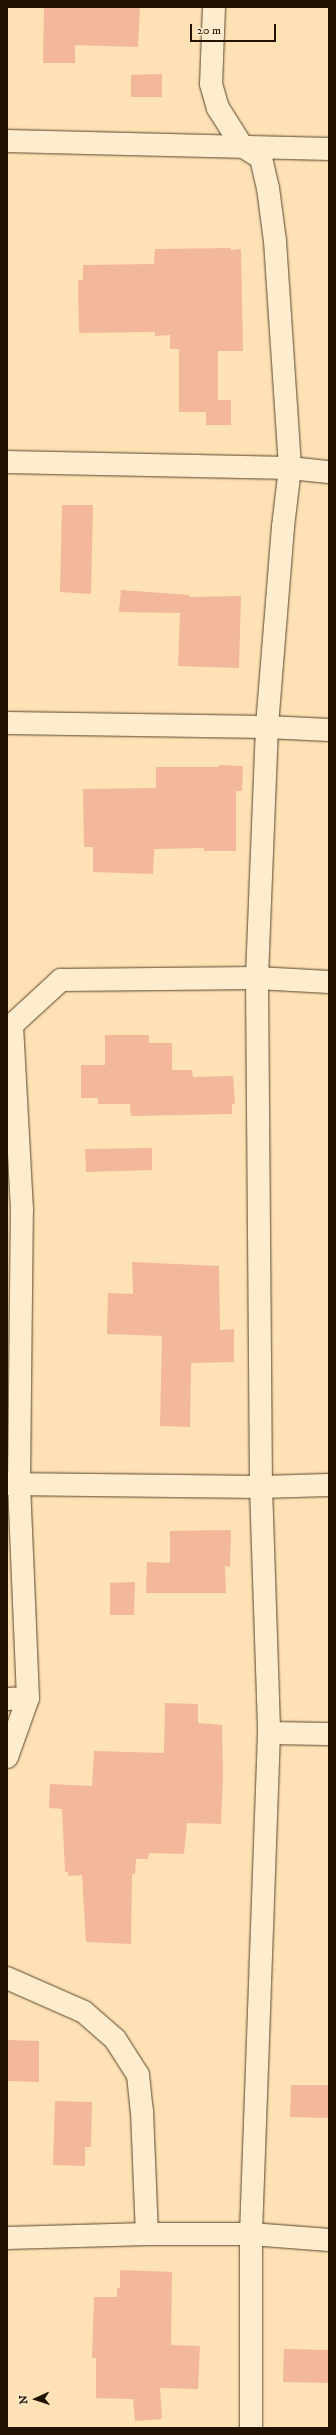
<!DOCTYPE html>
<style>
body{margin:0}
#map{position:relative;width:336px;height:2435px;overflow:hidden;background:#fee1b4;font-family:"IM FELL DW Pica",serif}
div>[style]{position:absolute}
.building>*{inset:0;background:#f3b79b}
.roads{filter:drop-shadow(0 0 1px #59462d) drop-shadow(0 0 1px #59462d)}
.street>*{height:22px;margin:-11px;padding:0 11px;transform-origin:11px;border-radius:11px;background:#feecce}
span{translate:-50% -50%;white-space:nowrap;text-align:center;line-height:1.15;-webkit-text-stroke:3px #feecce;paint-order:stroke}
.frame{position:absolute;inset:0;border:8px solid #221300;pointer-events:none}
.north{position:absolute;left:16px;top:2379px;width:40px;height:40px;-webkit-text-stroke:3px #feecce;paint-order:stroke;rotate:267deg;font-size:11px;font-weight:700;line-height:16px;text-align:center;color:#221300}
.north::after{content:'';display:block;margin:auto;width:14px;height:18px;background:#221300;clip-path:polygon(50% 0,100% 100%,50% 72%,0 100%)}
.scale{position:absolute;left:190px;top:24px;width:86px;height:18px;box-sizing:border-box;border:2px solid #221300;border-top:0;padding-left:5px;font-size:12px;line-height:14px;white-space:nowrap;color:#221300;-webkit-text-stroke:3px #feecce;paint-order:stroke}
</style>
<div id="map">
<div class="building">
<div style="clip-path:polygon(93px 7px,140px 7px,138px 47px,75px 45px,75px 63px,43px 63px,44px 8px)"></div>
<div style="clip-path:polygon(162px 74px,162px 97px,131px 97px,131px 75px)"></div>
<div style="clip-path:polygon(231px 248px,231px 250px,241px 249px,243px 351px,218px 351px,218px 400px,231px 400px,231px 425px,206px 425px,206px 412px,179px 412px,179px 349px,170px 349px,170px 335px,155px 336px,155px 332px,79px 333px,78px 280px,83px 280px,83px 265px,154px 264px,155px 249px)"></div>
<div style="clip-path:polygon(62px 505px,93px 505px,91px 594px,60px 592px)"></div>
<div style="clip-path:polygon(121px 590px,189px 595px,189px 597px,241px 596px,239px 668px,178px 666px,180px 613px,119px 612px)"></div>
<div style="clip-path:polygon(219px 765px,243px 766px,242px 791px,236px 791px,236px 851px,204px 851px,204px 848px,154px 849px,153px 874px,93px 872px,93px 847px,84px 847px,83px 789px,156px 788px,156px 767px,219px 767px)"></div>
<div style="clip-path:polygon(105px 1035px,149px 1035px,149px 1043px,172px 1043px,172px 1070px,192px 1070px,193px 1077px,233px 1076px,235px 1104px,232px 1104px,232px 1114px,131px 1116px,130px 1104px,98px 1104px,98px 1098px,81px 1098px,81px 1065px,105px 1065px)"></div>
<div style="clip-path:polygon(152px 1148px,152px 1170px,86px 1172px,85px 1149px)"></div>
<div style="clip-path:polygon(132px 1262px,219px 1266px,220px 1330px,234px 1329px,234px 1362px,191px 1363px,190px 1427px,160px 1426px,162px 1336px,107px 1334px,108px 1293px,133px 1294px)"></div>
<div style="clip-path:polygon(231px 1530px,230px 1567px,225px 1566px,226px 1593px,146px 1593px,147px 1562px,170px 1563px,170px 1531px)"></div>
<div style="clip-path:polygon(135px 1582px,134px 1615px,110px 1615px,110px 1583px)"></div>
<div style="clip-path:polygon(165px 1703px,198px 1704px,198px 1723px,222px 1725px,223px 1775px,221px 1824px,187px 1823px,184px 1854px,149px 1853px,148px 1859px,136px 1859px,135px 1874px,132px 1874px,131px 1944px,86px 1942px,82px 1875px,68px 1876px,68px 1872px,65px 1872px,62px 1809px,49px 1808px,50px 1784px,92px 1786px,94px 1751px,164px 1753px)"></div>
<div style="clip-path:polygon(7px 2040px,39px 2041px,39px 2082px,7px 2081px)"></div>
<div style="clip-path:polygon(291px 2085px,329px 2085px,329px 2118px,290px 2117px)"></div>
<div style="clip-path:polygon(55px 2101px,92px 2102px,91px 2147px,85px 2147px,85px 2166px,53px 2165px)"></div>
<div style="clip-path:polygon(120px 2270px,172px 2272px,171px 2345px,200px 2346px,198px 2389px,160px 2388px,162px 2419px,135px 2421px,133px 2399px,96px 2398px,96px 2358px,92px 2358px,94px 2297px,117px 2297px,117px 2288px,120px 2288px)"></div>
<div style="clip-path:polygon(284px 2349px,329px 2350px,329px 2383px,283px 2382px)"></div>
</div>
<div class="roads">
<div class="street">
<div style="left:214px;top:7px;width:77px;rotate:92.2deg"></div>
<div style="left:211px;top:84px;width:25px;rotate:74deg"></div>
<div style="left:218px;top:108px;width:45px;rotate:57.7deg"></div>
<div style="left:242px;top:146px;width:22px;rotate:32deg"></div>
<div style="left:261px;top:158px;width:31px;rotate:77deg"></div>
<div style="left:268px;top:188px;width:53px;rotate:82.5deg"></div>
<div style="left:275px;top:241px;width:227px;rotate:86.2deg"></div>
<div style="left:290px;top:468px;width:59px;rotate:96.8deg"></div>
<div style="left:283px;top:527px;width:201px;rotate:94.6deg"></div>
<div style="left:267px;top:727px;width:251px;rotate:92.3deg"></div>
<div style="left:257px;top:978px;width:509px;rotate:89.55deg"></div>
<div style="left:261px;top:1487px;width:246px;rotate:88.1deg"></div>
<div style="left:269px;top:1733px;width:501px;rotate:92.06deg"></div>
<div style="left:251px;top:2234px;width:194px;rotate:90deg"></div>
<div style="left:7px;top:141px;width:322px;rotate:1.4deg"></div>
<div style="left:7px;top:462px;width:283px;rotate:1.2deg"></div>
<div style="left:290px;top:468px;width:39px;rotate:6deg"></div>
<div style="left:7px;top:723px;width:260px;rotate:0.9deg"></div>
<div style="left:267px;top:727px;width:62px;rotate:2.8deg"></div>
<div style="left:7px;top:1025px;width:5px"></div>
<div style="left:12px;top:1025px;width:67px;rotate:-42.6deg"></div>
<div style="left:61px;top:980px;width:196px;rotate:-0.6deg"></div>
<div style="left:257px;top:978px;width:72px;rotate:3.2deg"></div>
<div style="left:7px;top:1484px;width:254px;rotate:0.7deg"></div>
<div style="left:261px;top:1487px;width:68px;rotate:-1.7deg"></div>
<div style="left:7px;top:1699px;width:21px;rotate:-3deg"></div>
<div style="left:269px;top:1733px;width:60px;rotate:1deg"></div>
<div style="left:7px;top:1757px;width:63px;rotate:-70.4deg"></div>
<div style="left:28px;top:1698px;width:214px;rotate:-92.4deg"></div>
<div style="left:19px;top:1484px;width:274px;rotate:-89.4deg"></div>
<div style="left:22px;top:1210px;width:185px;rotate:-93.1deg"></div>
<div style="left:7px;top:1978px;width:84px;rotate:23.8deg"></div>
<div style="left:84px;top:2012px;width:41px;rotate:41.1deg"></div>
<div style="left:115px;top:2039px;width:43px;rotate:57.4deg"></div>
<div style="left:138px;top:2075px;width:36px;rotate:84deg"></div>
<div style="left:142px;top:2111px;width:123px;rotate:87.7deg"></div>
<div style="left:7px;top:2238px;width:140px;rotate:-1.6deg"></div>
<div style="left:147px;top:2234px;width:104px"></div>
<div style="left:251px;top:2234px;width:78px;rotate:4.4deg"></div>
</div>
</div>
<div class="frame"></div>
<div class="north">N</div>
<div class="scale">20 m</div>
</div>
